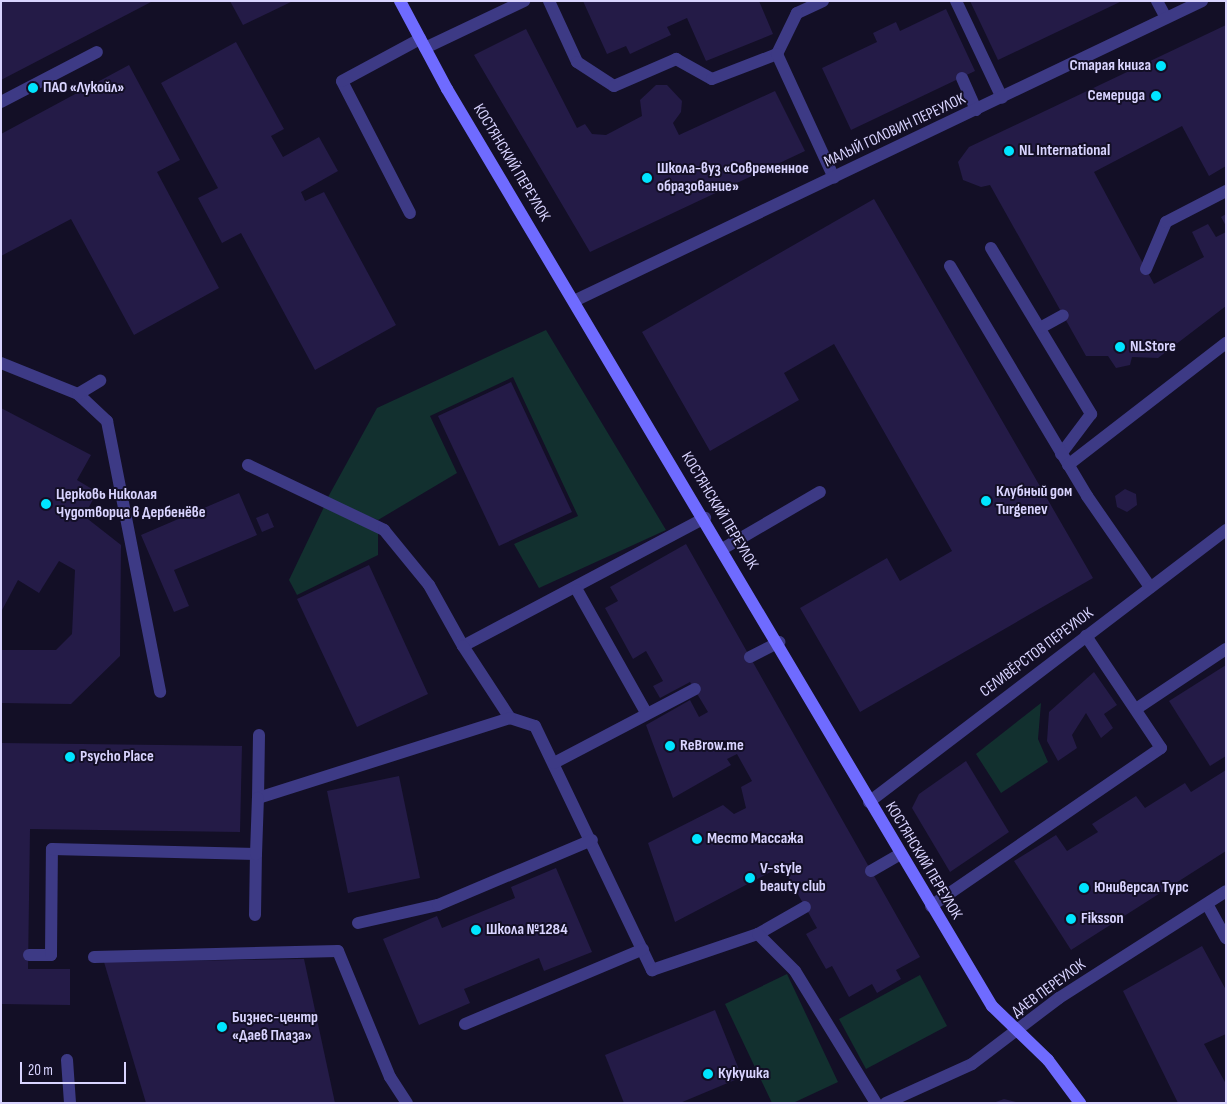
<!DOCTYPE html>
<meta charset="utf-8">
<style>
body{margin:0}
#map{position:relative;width:1227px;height:1104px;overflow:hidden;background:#130f26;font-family:"Sofia Sans Condensed",sans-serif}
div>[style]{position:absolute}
.green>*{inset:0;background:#12302f}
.building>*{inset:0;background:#241b47}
.lane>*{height:12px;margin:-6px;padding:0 6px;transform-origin:6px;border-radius:6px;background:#3d3a85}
.street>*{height:12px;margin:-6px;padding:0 6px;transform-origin:6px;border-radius:6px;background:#3d3a85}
.secondary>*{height:12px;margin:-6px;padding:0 6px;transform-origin:6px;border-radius:6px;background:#6f6bff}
.dots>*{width:14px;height:14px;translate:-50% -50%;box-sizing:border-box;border:2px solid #130f26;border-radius:50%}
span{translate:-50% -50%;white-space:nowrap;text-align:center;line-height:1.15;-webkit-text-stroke:4px #130f26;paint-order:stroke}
.poi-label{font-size:16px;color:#d9d4ff;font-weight:700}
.right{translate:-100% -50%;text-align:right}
.left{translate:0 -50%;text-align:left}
.street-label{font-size:16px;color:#d9d4ff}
.frame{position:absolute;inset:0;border:2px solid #d9d4ff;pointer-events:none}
.scale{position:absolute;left:20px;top:1062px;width:106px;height:22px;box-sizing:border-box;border:2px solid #d9d4ff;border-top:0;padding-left:6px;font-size:15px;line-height:18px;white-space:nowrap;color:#d9d4ff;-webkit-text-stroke:4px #130f26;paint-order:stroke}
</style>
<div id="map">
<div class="green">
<div style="clip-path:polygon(546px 330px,666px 530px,539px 588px,514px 544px,578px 516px,513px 377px,430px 416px,457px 473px,378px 520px,327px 499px,377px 408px)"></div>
<div style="clip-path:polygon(324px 507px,378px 533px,378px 555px,297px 595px,289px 580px)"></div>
<div style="clip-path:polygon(1041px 703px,1038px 739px,1048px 762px,1001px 793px,976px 754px)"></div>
<div style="clip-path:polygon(787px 974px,838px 1082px,793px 1103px,772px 1103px,725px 1004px)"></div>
<div style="clip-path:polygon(920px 975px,947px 1026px,866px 1069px,839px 1019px)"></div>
</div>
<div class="building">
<div style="clip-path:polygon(1px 1px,153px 1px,1px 80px)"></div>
<div style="clip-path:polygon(230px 1px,293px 1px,243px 25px)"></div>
<div style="clip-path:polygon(583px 1px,759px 1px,773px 34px,706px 61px,687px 18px,667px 27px,671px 35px,630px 54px,626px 46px,607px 54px)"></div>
<div style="clip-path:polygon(970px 1px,1122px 1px,998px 60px)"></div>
<div style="clip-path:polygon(946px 9px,975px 71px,851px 130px,822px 68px,877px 42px,873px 33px,896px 22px,900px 31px)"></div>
<div style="clip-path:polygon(1226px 25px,1226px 166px,1209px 176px,1182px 126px,1094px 172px,1154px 284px,1204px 257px,1192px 232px,1208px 224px,1216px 237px,1226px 232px,1226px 306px,1158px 358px,1132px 357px,1130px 365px,1116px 368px,1108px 356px,1086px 356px,990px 185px,981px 187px,963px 180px,958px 162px,969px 147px)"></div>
<div style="clip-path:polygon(526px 29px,577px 128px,585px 124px,592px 134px,606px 135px,642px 116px,640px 100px,656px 85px,667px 85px,682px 101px,681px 112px,673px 123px,679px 135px,775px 91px,805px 151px,590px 252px,474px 55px)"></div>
<div style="clip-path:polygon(236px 42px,284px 129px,271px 136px,283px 157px,319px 137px,338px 171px,301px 192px,305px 201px,324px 192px,396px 325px,315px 370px,241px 233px,222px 243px,198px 198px,218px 188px,161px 83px)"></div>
<div style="clip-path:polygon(129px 65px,180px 160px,157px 172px,219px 288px,134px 335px,71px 219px,1px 256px,1px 134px)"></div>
<div style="clip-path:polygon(874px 199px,1093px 578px,860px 712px,800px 608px,887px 558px,900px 581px,952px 551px,834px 344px,784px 373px,799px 400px,710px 451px,642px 332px)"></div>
<div style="clip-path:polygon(1226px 214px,1226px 226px,1221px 217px)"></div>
<div style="clip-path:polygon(511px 382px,572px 512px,499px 546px,438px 416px)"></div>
<div style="clip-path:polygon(1px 408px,91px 455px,77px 480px,97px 492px,84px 516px,121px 545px,120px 656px,71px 704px,1px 703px,1px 650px,56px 650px,72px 634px,75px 570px,59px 561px,39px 593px,18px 580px,1px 612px)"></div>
<div style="clip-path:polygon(1125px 489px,1136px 494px,1137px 505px,1127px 512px,1117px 507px,1115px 496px)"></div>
<div style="clip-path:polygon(239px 493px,257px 535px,174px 570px,189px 606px,174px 612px,141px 535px)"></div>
<div style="clip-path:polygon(268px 513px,274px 527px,262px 532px,256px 518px)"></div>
<div style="clip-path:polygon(686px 544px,920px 957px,896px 970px,901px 979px,877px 993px,872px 984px,849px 997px,832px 966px,826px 969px,806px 934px,817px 928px,782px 866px,675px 922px,648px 843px,723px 805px,734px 814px,746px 808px,741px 787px,752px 781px,737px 754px,727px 759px,731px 765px,673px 798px,646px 725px,690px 700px,699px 717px,708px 712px,690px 682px,660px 698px,653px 686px,663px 681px,646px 651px,633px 659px,605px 608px,618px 601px,610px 587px)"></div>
<div style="clip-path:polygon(369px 565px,428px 694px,357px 727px,297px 599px)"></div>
<div style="clip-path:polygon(1226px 665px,1226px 756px,1210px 766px,1169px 701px)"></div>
<div style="clip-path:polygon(1094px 672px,1117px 705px,1104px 714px,1113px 728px,1101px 738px,1086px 713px,1072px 735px,1077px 748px,1058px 761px,1047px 741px,1049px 712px)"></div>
<div style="clip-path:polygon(1px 743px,242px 746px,240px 832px,30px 829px,28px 969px,70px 969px,70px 1005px,1px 1004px)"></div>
<div style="clip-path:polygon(966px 761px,1009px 832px,950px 872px,912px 808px,919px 794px)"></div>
<div style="clip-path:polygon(1226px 770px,1226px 851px,1071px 950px,1014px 861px,1056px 835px,1067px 851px,1098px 832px,1092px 824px,1136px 796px,1145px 808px,1185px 783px,1191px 792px)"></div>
<div style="clip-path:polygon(399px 776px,420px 878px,348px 893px,327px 791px)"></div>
<div style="clip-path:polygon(556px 868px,592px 952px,544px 971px,539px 958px,464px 989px,470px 1003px,419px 1025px,383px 939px,437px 916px,442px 928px,515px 898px,511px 887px)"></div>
<div style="clip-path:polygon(1202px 946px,1226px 990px,1226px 1034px,1204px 1044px,1226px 1084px,1226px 1103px,1178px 1103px,1123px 991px)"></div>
<div style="clip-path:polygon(304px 959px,335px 1103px,146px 1103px,104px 962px)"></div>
<div style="clip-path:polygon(715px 1010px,742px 1077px,680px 1103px,624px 1103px,605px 1055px)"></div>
<div style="clip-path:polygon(1004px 1099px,1016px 1102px,1016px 1103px,993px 1103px)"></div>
</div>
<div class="lane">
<div style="left:549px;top:1px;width:67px;rotate:65.3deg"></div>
<div style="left:577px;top:62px;width:44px;rotate:33deg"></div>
<div style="left:614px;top:86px;width:68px;rotate:-23.5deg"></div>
<div style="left:676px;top:59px;width:41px;rotate:29.1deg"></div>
<div style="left:712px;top:79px;width:70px;rotate:-21deg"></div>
<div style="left:823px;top:1px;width:29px;rotate:155deg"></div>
<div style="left:797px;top:13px;width:46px;rotate:116deg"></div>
<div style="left:777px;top:54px;width:136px;rotate:65.3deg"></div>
<div style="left:956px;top:1px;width:107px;rotate:64.6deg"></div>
<div style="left:1157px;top:1px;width:19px;rotate:62deg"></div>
<div style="left:962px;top:78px;width:35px;rotate:66deg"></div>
<div style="left:1px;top:102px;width:108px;rotate:-27.5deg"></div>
<div style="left:410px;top:213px;width:148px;rotate:-117.3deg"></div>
<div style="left:342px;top:81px;width:89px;rotate:-28.3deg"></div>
<div style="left:991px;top:248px;width:194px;rotate:58.9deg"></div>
<div style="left:1091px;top:414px;width:50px;rotate:126.9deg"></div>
<div style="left:950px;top:266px;width:268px;rotate:59.2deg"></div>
<div style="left:1087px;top:496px;width:111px;rotate:55.3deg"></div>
<div style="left:1146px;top:269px;width:51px;rotate:-66.9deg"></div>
<div style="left:1166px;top:222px;width:68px;rotate:-27.3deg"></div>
<div style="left:1040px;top:328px;width:26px;rotate:-29deg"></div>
<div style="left:1px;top:363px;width:83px;rotate:21.9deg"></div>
<div style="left:78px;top:394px;width:40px;rotate:43deg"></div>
<div style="left:107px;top:421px;width:276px;rotate:78.9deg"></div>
<div style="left:78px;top:394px;width:26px;rotate:-31deg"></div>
<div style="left:248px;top:465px;width:151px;rotate:25.5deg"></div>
<div style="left:384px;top:530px;width:71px;rotate:50.7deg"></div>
<div style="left:429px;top:585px;width:70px;rotate:60.9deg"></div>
<div style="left:463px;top:646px;width:274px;rotate:-27.9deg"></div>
<div style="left:1068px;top:465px;width:200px;rotate:-37.7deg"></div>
<div style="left:724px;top:548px;width:111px;rotate:-30.3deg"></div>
<div style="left:577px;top:590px;width:142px;rotate:60.6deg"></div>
<div style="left:463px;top:646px;width:86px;rotate:56.9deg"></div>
<div style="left:510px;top:718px;width:26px;rotate:18deg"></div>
<div style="left:535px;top:726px;width:271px;rotate:64.4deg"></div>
<div style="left:652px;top:970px;width:112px;rotate:-18.8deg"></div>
<div style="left:758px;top:934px;width:54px;rotate:-29.9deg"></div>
<div style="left:750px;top:657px;width:33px;rotate:-27deg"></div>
<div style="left:1136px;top:709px;width:108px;rotate:-33.7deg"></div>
<div style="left:259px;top:735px;width:63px;rotate:90.9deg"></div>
<div style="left:258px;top:798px;width:264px;rotate:-17.6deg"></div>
<div style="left:554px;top:763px;width:159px;rotate:-27.7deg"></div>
<div style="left:871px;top:871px;width:34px;rotate:-30deg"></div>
<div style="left:1207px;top:904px;width:39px;rotate:61deg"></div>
<div style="left:931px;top:906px;width:279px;rotate:-34.5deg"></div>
<div style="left:1161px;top:748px;width:135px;rotate:-123.8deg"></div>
<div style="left:255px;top:915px;width:61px;rotate:-89.1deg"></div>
<div style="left:358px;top:923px;width:82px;rotate:-12.7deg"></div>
<div style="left:438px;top:905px;width:167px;rotate:-22.9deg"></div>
<div style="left:758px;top:934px;width:52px;rotate:45deg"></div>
<div style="left:795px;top:971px;width:155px;rotate:58.5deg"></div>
<div style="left:29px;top:955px;width:22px"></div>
<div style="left:51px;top:955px;width:106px;rotate:-89.5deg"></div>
<div style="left:52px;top:849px;width:204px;rotate:1.4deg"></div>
<div style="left:256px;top:854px;width:56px;rotate:-88deg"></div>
<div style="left:94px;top:957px;width:244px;rotate:-1.4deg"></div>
<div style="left:338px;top:951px;width:136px;rotate:67.6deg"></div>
<div style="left:390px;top:1077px;width:31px;rotate:57deg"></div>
<div style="left:465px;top:1024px;width:193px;rotate:-22.8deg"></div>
<div style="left:67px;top:1060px;width:43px;rotate:86deg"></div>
</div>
<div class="street">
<div style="left:425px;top:48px;width:110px;rotate:-25.4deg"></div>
<div style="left:574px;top:301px;width:696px;rotate:-25.53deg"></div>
<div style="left:869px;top:802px;width:449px;rotate:-37.3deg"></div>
<div style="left:886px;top:1103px;width:94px;rotate:-24.4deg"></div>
<div style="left:972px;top:1064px;width:109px;rotate:-37.2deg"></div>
<div style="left:1059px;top:998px;width:198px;rotate:-32.6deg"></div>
</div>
<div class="secondary">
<div style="left:400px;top:1px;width:100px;rotate:61.9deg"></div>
<div style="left:447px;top:89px;width:1067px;rotate:59.28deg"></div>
<div style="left:992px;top:1006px;width:78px;rotate:44deg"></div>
<div style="left:1048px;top:1060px;width:54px;rotate:53.3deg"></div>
</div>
<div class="dots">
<div style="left:1161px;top:66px;background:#00e5ff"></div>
<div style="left:33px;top:88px;background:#00e5ff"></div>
<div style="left:1156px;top:96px;background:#00e5ff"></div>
<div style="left:1009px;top:151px;background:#00e5ff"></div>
<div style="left:647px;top:178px;background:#00e5ff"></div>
<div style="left:1120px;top:347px;background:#00e5ff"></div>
<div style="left:986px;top:501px;background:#00e5ff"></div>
<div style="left:46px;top:504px;background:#00e5ff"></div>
<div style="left:670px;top:746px;background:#00e5ff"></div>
<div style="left:70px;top:757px;background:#00e5ff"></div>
<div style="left:697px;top:839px;background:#00e5ff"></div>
<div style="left:750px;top:878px;background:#00e5ff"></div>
<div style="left:1084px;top:888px;background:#00e5ff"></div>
<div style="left:1071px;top:919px;background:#00e5ff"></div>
<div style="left:476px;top:930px;background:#00e5ff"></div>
<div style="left:222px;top:1027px;background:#00e5ff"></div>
<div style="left:708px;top:1074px;background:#00e5ff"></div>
</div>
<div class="poi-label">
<span class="right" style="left:1151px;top:66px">Старая книга</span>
<span class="left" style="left:43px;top:88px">ПАО «Лукойл»</span>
<span class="right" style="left:1145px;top:96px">Семерида</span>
<span class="left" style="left:1019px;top:151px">NL International</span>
<span class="left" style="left:657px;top:178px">Школа-вуз «Современное<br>образование»</span>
<span class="left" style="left:1130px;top:347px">NLStore</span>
<span class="left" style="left:996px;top:501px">Клубный дом<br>Turgenev</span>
<span class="left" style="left:56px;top:504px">Церковь Николая<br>Чудотворца в Дербенёве</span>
<span class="left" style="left:680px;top:746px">ReBrow.me</span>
<span class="left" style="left:80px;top:757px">Psycho Place</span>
<span class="left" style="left:707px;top:839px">Место Массажа</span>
<span class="left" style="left:760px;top:878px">V-style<br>beauty club</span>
<span class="left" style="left:1094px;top:888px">Юниверсал Турс</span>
<span class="left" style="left:1081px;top:919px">Fiksson</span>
<span class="left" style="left:486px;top:930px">Школа №1284</span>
<span class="left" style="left:232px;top:1027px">Бизнес-центр<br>«Даев Плаза»</span>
<span class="left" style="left:718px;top:1074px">Кукушка</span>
</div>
<div class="street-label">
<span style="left:895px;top:131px;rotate:-25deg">МАЛЫЙ ГОЛОВИН ПЕРЕУЛОК</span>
<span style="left:511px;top:163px;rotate:59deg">КОСТЯНСКИЙ ПЕРЕУЛОК</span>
<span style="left:719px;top:511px;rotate:59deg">КОСТЯНСКИЙ ПЕРЕУЛОК</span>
<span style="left:1037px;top:653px;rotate:-37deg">СЕЛИВЁРСТОВ ПЕРЕУЛОК</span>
<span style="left:923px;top:861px;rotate:59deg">КОСТЯНСКИЙ ПЕРЕУЛОК</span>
<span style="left:1049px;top:989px;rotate:-36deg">ДАЕВ ПЕРЕУЛОК</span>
</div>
<div class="frame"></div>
<div class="scale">20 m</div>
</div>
